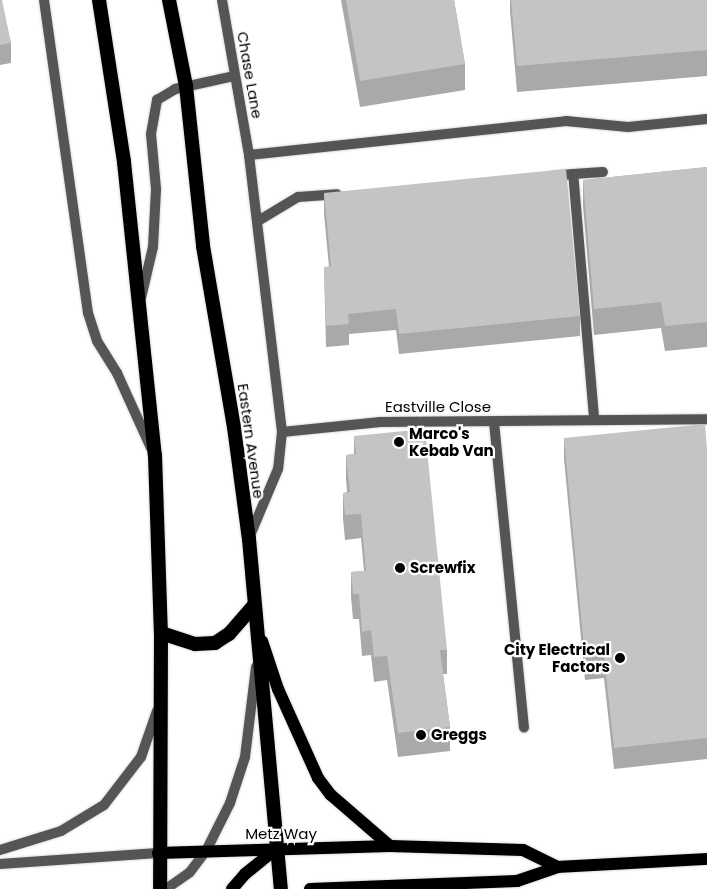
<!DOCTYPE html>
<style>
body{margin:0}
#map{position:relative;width:707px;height:889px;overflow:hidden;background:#fff;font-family:Poppins,sans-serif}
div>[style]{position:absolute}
.roads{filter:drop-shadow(0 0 1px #dbdbdb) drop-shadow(0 0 1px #dbdbdb)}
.service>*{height:10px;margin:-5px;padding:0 5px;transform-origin:5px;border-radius:5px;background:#555}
.tertiary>*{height:10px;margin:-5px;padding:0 5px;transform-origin:5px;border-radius:5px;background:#555}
.primary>*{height:12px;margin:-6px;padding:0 6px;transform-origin:6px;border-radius:6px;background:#000}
.trunk>*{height:14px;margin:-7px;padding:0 7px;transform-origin:7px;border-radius:7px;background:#000}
.wall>*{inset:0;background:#a9a9a9}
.building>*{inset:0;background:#c4c4c4}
.dots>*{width:14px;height:14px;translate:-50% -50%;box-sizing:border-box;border:2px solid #fff;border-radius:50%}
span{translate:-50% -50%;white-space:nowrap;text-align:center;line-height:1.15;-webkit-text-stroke:4.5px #fff;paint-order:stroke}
.street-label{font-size:15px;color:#000}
.poi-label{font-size:15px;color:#000;font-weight:700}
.left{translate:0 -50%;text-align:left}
.right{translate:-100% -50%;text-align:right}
</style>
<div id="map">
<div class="roads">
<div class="service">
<div style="left:44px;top:0;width:316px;rotate:82deg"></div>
<div style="left:88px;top:313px;width:29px;rotate:72deg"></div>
<div style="left:97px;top:341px;width:38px;rotate:58deg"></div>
<div style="left:117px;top:373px;width:82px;rotate:65.6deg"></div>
<div style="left:222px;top:0;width:157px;rotate:80.1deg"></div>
<div style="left:249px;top:155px;width:279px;rotate:83.2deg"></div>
<div style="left:282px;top:432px;width:37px;rotate:96deg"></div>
<div style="left:278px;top:469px;width:75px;rotate:112.8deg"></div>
<div style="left:249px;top:155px;width:319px;rotate:-6.1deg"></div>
<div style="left:566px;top:121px;width:62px;rotate:5.5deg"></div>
<div style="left:628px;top:127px;width:79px;rotate:-5.8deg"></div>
<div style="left:554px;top:176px;width:19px;rotate:-6deg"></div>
<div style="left:258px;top:221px;width:47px;rotate:-31deg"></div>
<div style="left:298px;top:197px;width:39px;rotate:-4deg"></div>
<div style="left:141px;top:298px;width:52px;rotate:-76.8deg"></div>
<div style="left:153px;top:247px;width:58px;rotate:-87deg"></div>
<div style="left:156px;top:189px;width:55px;rotate:-95.2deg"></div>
<div style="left:151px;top:134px;width:35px;rotate:-80deg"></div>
<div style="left:157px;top:100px;width:21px;rotate:-31deg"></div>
<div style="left:175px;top:89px;width:60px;rotate:-12.4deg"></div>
<div style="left:594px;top:417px;width:244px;rotate:-94.9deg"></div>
<div style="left:573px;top:174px;width:30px;rotate:-4deg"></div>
<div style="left:494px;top:422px;width:307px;rotate:84.4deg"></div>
<div style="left:282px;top:432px;width:99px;rotate:-5.8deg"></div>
<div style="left:380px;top:422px;width:327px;rotate:-0.5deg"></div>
</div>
<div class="tertiary">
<div style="left:0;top:850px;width:64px;rotate:-17.3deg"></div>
<div style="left:61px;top:831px;width:50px;rotate:-31.2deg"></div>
<div style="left:104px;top:805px;width:61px;rotate:-52.4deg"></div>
<div style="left:141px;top:757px;width:49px;rotate:-70.8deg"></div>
<div style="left:0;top:864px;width:158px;rotate:-4deg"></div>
<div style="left:166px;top:889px;width:29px;rotate:-35deg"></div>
<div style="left:190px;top:872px;width:26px;rotate:-53deg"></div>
<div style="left:206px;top:851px;width:54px;rotate:-63.4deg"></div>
<div style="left:230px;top:803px;width:48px;rotate:-71.9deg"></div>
<div style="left:245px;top:757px;width:91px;rotate:-83deg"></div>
</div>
<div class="primary">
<div style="left:262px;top:641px;width:51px;rotate:71.6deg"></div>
<div style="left:278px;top:689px;width:98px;rotate:65.8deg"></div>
<div style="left:318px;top:778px;width:21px;rotate:53deg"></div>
<div style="left:331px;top:795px;width:78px;rotate:40.8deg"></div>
<div style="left:158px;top:853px;width:232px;rotate:-1.7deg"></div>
<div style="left:390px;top:846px;width:133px;rotate:1.7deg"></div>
<div style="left:523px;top:850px;width:39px;rotate:26deg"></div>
<div style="left:232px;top:889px;width:20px;rotate:-49deg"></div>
<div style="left:245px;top:874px;width:40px;rotate:-39deg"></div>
<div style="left:310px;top:889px;width:207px;rotate:-2.2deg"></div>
<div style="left:517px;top:881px;width:43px;rotate:-18.9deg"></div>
<div style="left:558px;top:867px;width:149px;rotate:-3.1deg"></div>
</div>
<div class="trunk">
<div style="left:99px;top:0;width:164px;rotate:81.2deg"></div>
<div style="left:124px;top:162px;width:295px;rotate:84deg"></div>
<div style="left:155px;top:455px;width:178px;rotate:88.1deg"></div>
<div style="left:161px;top:633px;width:256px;rotate:90.2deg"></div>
<div style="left:169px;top:0;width:88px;rotate:78.8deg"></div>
<div style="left:186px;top:86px;width:161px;rotate:83.9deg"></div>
<div style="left:203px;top:246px;width:184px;rotate:80.3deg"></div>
<div style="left:234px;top:427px;width:113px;rotate:82.4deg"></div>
<div style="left:249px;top:539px;width:351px;rotate:84.8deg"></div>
<div style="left:161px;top:633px;width:36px;rotate:18deg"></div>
<div style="left:195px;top:644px;width:20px;rotate:-3deg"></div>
<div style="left:215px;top:643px;width:17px;rotate:-33deg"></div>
<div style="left:229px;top:634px;width:38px;rotate:-49deg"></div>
</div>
</div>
<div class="wall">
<div style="clip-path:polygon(0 0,11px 43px,11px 63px,0 65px)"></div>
<div style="clip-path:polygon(341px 0,454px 0,465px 64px,465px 90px,360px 107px)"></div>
<div style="clip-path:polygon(510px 0,707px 0,707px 76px,517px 92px,510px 11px)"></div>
<div style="clip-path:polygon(707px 167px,707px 347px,665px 351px,661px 328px,594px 335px,583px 206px,583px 180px)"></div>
<div style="clip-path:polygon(324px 193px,580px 316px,580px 336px,399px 354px,396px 330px,349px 334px,349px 345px,326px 347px,324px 267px,329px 267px,324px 214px)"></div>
<div style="clip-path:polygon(354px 436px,447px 650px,447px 674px,443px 674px,450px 727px,450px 751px,398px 757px,387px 680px,374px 682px,371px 655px,362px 656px,359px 619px,353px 619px,351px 597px,351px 572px,364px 571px,361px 538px,345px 540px,343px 518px,343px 493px,347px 492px,346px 479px,346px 455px,354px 454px)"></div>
<div style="clip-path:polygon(564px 438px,707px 449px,707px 759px,614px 769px,604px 678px,585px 680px,564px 459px)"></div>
</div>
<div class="building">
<div style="clip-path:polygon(0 0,2px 0,11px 43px,0 45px)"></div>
<div style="clip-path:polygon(346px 0,454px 0,465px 64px,360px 81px)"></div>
<div style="clip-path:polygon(511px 0,707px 0,707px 50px,517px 66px)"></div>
<div style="clip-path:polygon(707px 167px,707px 322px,665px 326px,661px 302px,594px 309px,583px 180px)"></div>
<div style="clip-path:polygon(566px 169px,580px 316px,399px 334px,396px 309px,348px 314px,349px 324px,326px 326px,324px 267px,331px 266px,324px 193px)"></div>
<div style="clip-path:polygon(705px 424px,707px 449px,707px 738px,614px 748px,604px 656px,585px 658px,564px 438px)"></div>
<div style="clip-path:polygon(425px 429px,447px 650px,440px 650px,450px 727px,398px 733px,387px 656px,374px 657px,371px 630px,362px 632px,359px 594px,353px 594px,351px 572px,366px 571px,361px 514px,345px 515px,343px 493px,350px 492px,346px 455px,356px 454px,354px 436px)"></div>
</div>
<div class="dots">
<div style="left:399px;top:442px;background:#000"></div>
<div style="left:400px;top:568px;background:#000"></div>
<div style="left:620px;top:658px;background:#000"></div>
<div style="left:421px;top:735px;background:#000"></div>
</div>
<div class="street-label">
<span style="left:250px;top:75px;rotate:80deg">Chase Lane</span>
<span style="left:438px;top:407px">Eastville Close</span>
<span style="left:251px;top:441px;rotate:82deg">Eastern Avenue</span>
<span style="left:281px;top:834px">Metz Way</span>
</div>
<div class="poi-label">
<span class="left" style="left:409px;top:442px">Marco's<br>Kebab Van</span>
<span class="left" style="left:410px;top:568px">Screwfix</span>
<span class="right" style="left:610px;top:658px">City Electrical<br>Factors</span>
<span class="left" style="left:431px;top:735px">Greggs</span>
</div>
</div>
